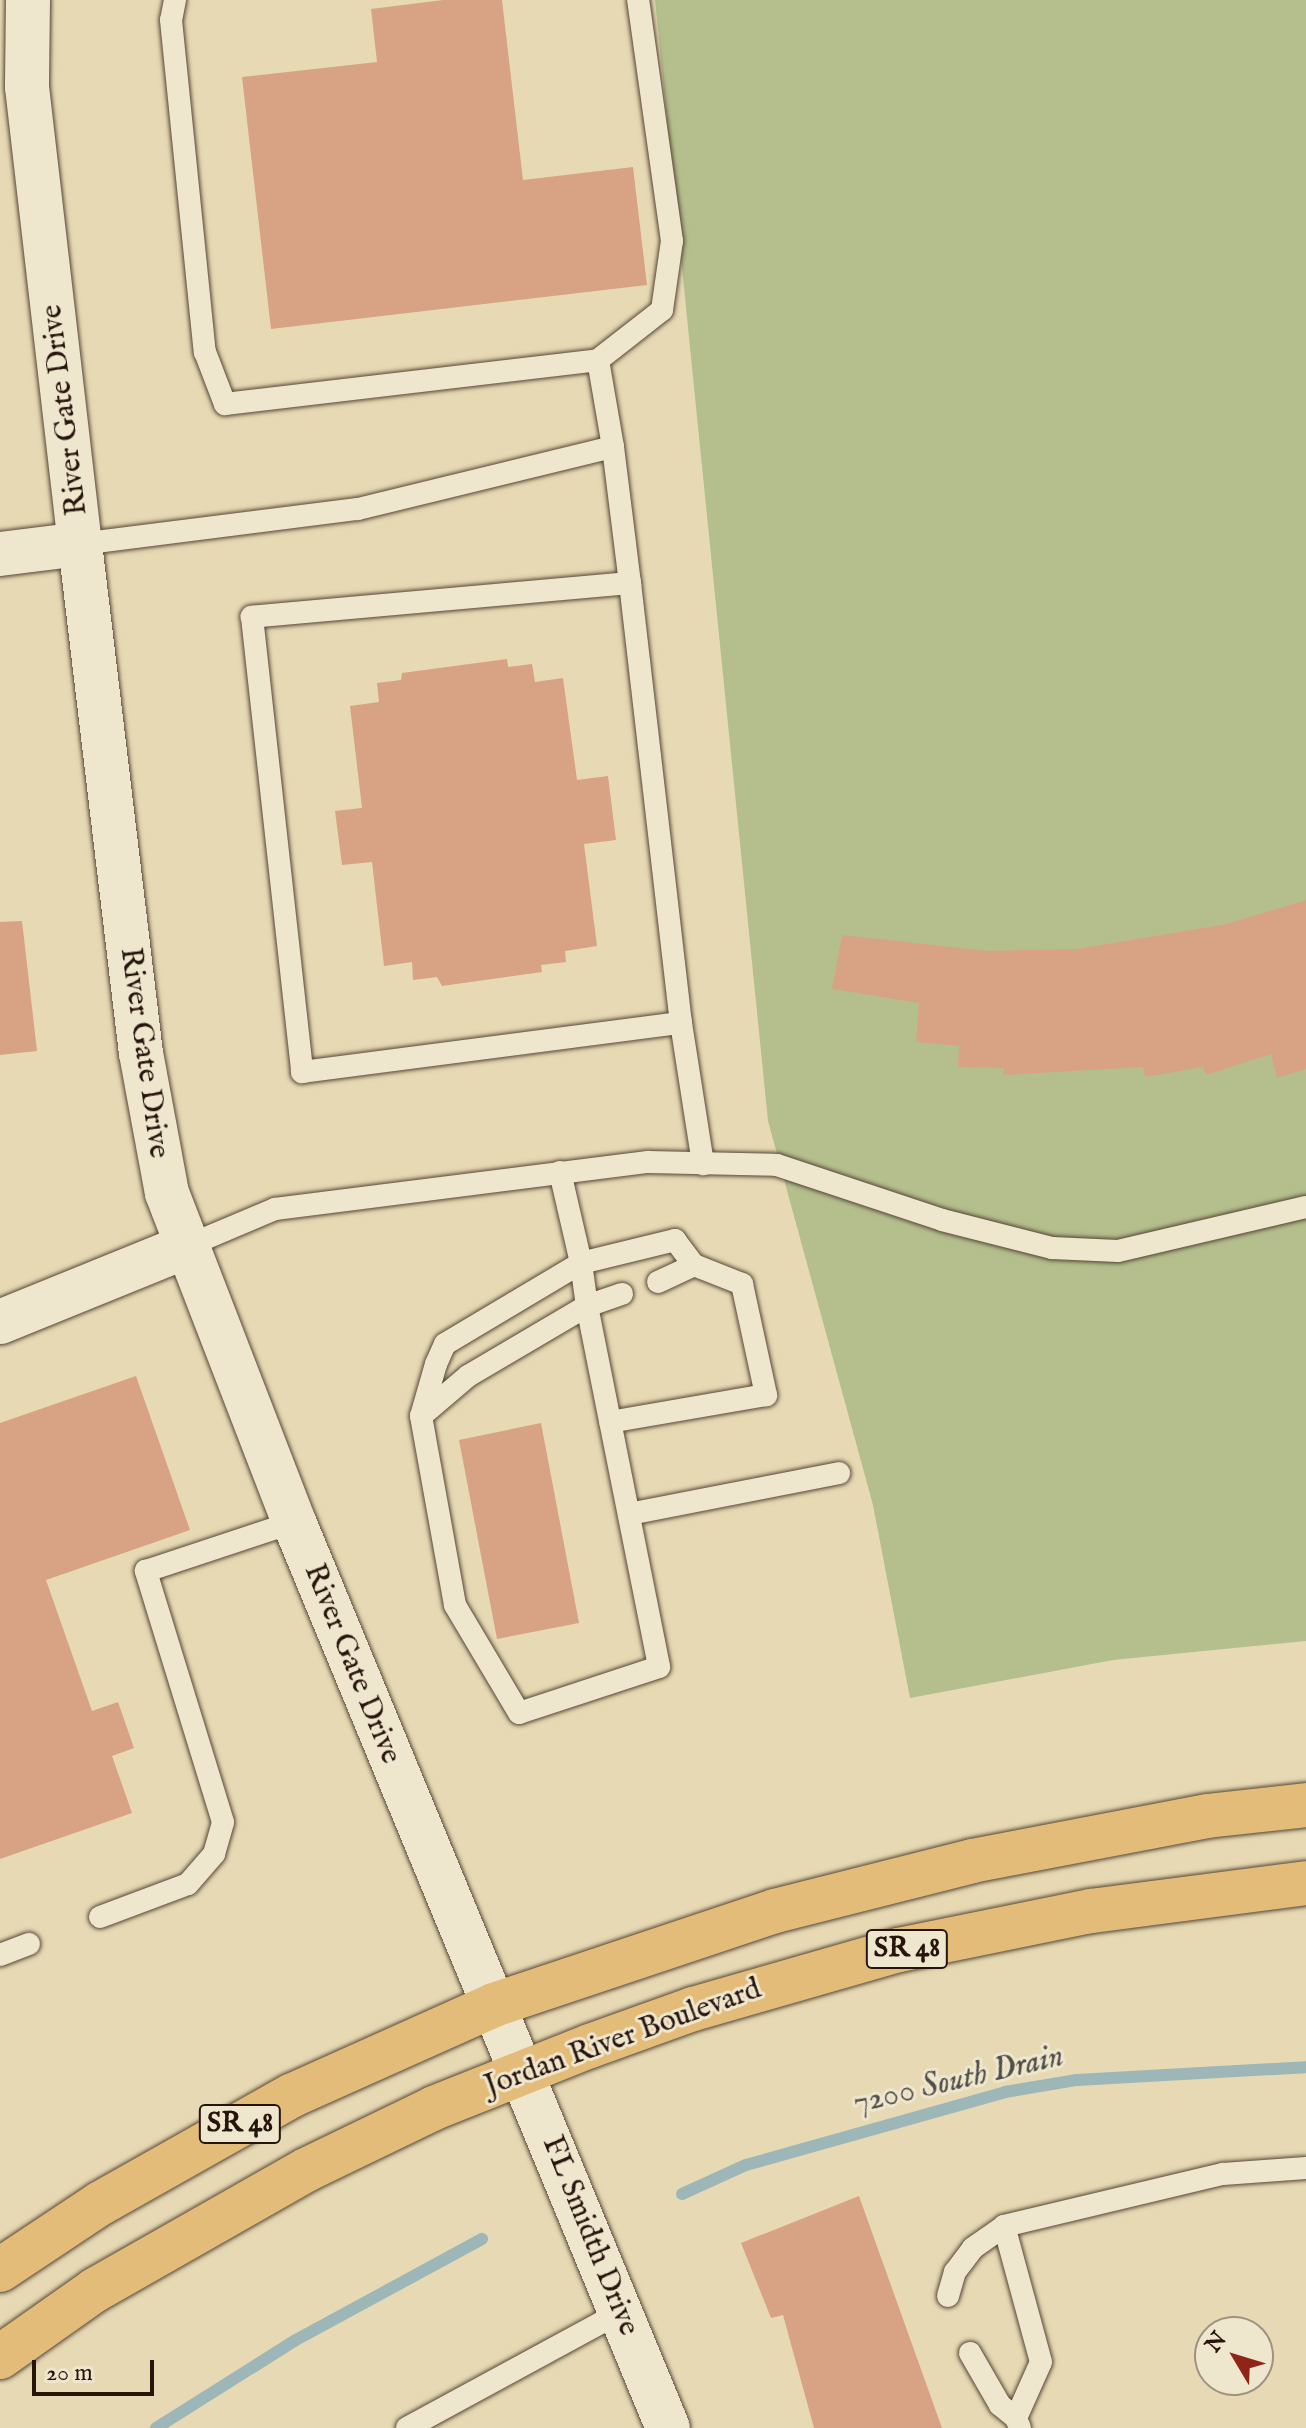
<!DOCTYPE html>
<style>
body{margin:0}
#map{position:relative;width:1306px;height:2428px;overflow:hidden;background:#e6d9b3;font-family:"IM FELL English",serif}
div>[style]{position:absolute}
.green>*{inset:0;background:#b4bf8d}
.stream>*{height:12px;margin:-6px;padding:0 6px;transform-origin:6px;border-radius:6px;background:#9db7b9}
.building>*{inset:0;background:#d8a384}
.roads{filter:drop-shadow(0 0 2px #574636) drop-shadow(0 0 2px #574636)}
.lane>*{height:22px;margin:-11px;padding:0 11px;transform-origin:11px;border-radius:11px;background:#efe6ce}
.street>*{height:44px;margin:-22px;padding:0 22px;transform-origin:22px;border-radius:22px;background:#efe6ce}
.secondary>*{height:44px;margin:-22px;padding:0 22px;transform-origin:22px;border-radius:22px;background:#efe6ce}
.primary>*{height:44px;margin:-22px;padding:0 22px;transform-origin:22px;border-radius:22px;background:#e3bc7a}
span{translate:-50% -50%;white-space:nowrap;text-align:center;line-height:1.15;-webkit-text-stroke:6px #efe6ce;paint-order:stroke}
.shield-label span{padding:2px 6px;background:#efe6ce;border:2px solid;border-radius:6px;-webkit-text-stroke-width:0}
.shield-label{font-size:28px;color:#27150d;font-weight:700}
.street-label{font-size:30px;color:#27150d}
.water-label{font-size:32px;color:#504e49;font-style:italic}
.north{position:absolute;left:1194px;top:2316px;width:80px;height:80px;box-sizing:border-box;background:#efe6ce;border:2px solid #9f9281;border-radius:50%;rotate:308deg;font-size:22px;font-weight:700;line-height:32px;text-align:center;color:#27150d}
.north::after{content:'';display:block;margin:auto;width:28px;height:36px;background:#8f2418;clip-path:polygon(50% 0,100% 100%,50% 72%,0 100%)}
.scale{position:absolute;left:32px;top:2360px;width:122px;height:36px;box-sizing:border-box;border:4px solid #27150d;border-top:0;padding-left:10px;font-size:24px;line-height:28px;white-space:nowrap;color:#27150d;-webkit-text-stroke:6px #efe6ce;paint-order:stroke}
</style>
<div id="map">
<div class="green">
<div style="clip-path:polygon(655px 0,1306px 0,1306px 1641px,1113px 1660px,910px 1698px,873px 1505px,768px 1121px)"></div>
</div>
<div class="stream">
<div style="left:682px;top:2194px;width:70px;rotate:-24.4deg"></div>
<div style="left:746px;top:2165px;width:269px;rotate:-15.7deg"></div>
<div style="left:1005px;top:2092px;width:73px;rotate:-9.5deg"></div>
<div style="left:1077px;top:2080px;width:229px;rotate:-3.2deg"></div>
<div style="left:156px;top:2428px;width:163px;rotate:-32.2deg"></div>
<div style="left:294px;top:2341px;width:214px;rotate:-28.5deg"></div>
</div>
<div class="building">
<div style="clip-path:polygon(443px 0,502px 0,523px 180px,633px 167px,647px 285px,271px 329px,242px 77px,377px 62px,371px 9px)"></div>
<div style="clip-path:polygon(507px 659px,508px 667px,532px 664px,535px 682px,563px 678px,577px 780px,608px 776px,616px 840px,584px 844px,597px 946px,565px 951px,566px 962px,541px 965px,542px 972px,442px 986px,437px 977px,413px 980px,412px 962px,384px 966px,372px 862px,342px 865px,335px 811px,362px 808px,350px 706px,379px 702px,377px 683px,401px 680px,402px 673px)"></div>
<div style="clip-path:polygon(1306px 900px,1306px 1069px,1277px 1078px,1271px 1054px,1206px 1075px,1203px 1067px,1145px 1077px,1143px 1067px,1003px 1075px,1004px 1068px,958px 1067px,959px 1046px,916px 1042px,919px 1003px,832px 989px,842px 935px,987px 951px,1077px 949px,1227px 924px)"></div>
<div style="clip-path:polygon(22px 921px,37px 1051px,0 1055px,0 922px)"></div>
<div style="clip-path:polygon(136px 1376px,190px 1530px,46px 1580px,92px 1711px,118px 1702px,134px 1748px,112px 1756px,132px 1813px,0 1859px,0 1423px)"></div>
<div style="clip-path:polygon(541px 1423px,579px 1623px,497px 1639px,459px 1440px)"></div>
<div style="clip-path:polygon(859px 2196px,942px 2428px,814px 2428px,783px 2315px,771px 2318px,741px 2243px)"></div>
</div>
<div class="roads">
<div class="lane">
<div style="left:175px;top:0;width:20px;rotate:101deg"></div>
<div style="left:171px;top:20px;width:334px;rotate:84.2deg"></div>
<div style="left:205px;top:352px;width:56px;rotate:69deg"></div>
<div style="left:225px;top:404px;width:376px;rotate:-6.7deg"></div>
<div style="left:598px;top:360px;width:88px;rotate:80.2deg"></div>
<div style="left:598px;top:360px;width:81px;rotate:-38deg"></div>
<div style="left:662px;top:310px;width:70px;rotate:-81.8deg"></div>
<div style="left:672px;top:241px;width:243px;rotate:-98deg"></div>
<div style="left:80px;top:544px;width:280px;rotate:-7.2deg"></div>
<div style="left:358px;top:509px;width:262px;rotate:-13.7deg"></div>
<div style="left:613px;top:447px;width:137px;rotate:82.9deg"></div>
<div style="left:630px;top:583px;width:380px;rotate:174.9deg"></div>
<div style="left:252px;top:617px;width:458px;rotate:83.7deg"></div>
<div style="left:302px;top:1072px;width:382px;rotate:-7.4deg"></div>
<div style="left:681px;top:1023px;width:143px;rotate:81.1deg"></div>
<div style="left:630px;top:583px;width:443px;rotate:83.4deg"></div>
<div style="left:560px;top:1172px;width:93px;rotate:77deg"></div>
<div style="left:581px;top:1263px;width:43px;rotate:82.1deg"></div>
<div style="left:587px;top:1306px;width:368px;rotate:78.7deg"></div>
<div style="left:659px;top:1667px;width:147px;rotate:161.8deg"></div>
<div style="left:519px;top:1713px;width:126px;rotate:-120.7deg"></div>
<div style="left:455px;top:1605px;width:192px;rotate:-100.2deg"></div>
<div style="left:421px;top:1416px;width:54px;rotate:-73.9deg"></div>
<div style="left:436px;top:1364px;width:22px;rotate:-66deg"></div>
<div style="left:445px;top:1344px;width:158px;rotate:-30.8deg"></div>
<div style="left:581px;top:1263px;width:97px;rotate:-13.7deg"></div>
<div style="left:675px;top:1240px;width:31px;rotate:53deg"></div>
<div style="left:694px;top:1265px;width:52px;rotate:21.6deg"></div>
<div style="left:742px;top:1284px;width:114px;rotate:77.8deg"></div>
<div style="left:766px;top:1395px;width:158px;rotate:170.2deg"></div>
<div style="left:185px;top:1247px;width:98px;rotate:-22.9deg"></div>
<div style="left:275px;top:1209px;width:376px;rotate:-7.2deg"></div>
<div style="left:648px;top:1162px;width:129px;rotate:1.3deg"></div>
<div style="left:777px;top:1165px;width:174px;rotate:18.4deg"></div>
<div style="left:942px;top:1220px;width:114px;rotate:14.3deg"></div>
<div style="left:1052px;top:1248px;width:66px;rotate:2.6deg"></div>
<div style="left:1118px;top:1251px;width:193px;rotate:-13.2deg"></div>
<div style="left:658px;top:1282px;width:40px;rotate:-25deg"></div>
<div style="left:421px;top:1416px;width:62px;rotate:-40.4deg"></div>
<div style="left:468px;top:1376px;width:138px;rotate:-30.5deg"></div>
<div style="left:587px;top:1306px;width:37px;rotate:-19deg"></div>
<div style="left:629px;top:1514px;width:214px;rotate:-11deg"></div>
<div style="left:100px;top:1917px;width:94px;rotate:-20.6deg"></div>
<div style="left:188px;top:1884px;width:40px;rotate:-49deg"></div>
<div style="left:214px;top:1854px;width:33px;rotate:-74deg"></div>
<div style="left:223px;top:1822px;width:263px;rotate:-107.1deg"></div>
<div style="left:146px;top:1571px;width:156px;rotate:-18.3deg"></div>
<div style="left:0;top:1955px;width:31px;rotate:-21deg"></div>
<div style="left:948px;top:2296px;width:25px;rotate:-74deg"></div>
<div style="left:955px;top:2272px;width:30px;rotate:-53deg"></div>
<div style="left:973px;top:2248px;width:38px;rotate:-35deg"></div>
<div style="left:970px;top:2353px;width:60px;rotate:60deg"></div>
<div style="left:1000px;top:2405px;width:21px;rotate:39deg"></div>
<div style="left:407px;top:2428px;width:243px;rotate:-28.5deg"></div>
<div style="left:1020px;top:2428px;width:11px;rotate:-112deg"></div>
<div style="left:1016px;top:2418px;width:61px;rotate:-65.9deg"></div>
<div style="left:1041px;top:2362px;width:141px;rotate:-105.2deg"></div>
<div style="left:1004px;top:2226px;width:225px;rotate:-13.4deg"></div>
<div style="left:1223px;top:2174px;width:83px;rotate:-4.1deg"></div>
</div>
<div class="street">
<div style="left:0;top:554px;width:81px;rotate:-7.1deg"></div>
<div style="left:0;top:1322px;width:200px;rotate:-22.1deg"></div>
</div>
<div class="secondary">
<div style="left:28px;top:0;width:87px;rotate:90.7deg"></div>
<div style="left:27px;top:87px;width:460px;rotate:83.4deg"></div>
<div style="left:80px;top:544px;width:513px;rotate:83.17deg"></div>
<div style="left:141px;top:1053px;width:142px;rotate:79.5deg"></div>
<div style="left:167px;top:1193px;width:353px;rotate:68.9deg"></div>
<div style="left:294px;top:1522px;width:980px;rotate:67.57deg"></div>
</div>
<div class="primary">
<div style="left:0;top:2270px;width:121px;rotate:-33.6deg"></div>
<div style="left:101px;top:2203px;width:220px;rotate:-29.4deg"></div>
<div style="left:293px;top:2095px;width:220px;rotate:-24.1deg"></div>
<div style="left:494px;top:2005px;width:296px;rotate:-18.5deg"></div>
<div style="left:775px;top:1911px;width:203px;rotate:-14.2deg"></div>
<div style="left:972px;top:1861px;width:239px;rotate:-10.8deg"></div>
<div style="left:1207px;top:1816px;width:100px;rotate:-6.3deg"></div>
<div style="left:0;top:2357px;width:116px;rotate:-35.2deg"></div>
<div style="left:95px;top:2290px;width:243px;rotate:-29.6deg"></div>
<div style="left:306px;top:2170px;width:142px;rotate:-25.8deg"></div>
<div style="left:434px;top:2108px;width:168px;rotate:-21.7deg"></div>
<div style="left:590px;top:2046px;width:109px;rotate:-19.8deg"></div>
<div style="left:693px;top:2009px;width:214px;rotate:-16deg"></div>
<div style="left:899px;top:1950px;width:196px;rotate:-11.5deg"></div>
<div style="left:1091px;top:1911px;width:217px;rotate:-7.4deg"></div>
</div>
</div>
<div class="shield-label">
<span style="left:907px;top:1949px">SR 48</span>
<span style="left:240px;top:2124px">SR 48</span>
</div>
<div class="street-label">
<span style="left:65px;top:410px;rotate:-97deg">River Gate Drive</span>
<span style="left:144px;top:1053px;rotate:82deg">River Gate Drive</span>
<span style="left:352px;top:1664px;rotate:68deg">River Gate Drive</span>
<span style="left:623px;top:2038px;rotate:-20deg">Jordan River Boulevard</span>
<span style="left:590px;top:2236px;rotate:68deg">FL Smidth Drive</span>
</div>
<div class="water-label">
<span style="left:959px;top:2081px;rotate:-13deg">7200 South Drain</span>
</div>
<div class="north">N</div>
<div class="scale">20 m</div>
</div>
